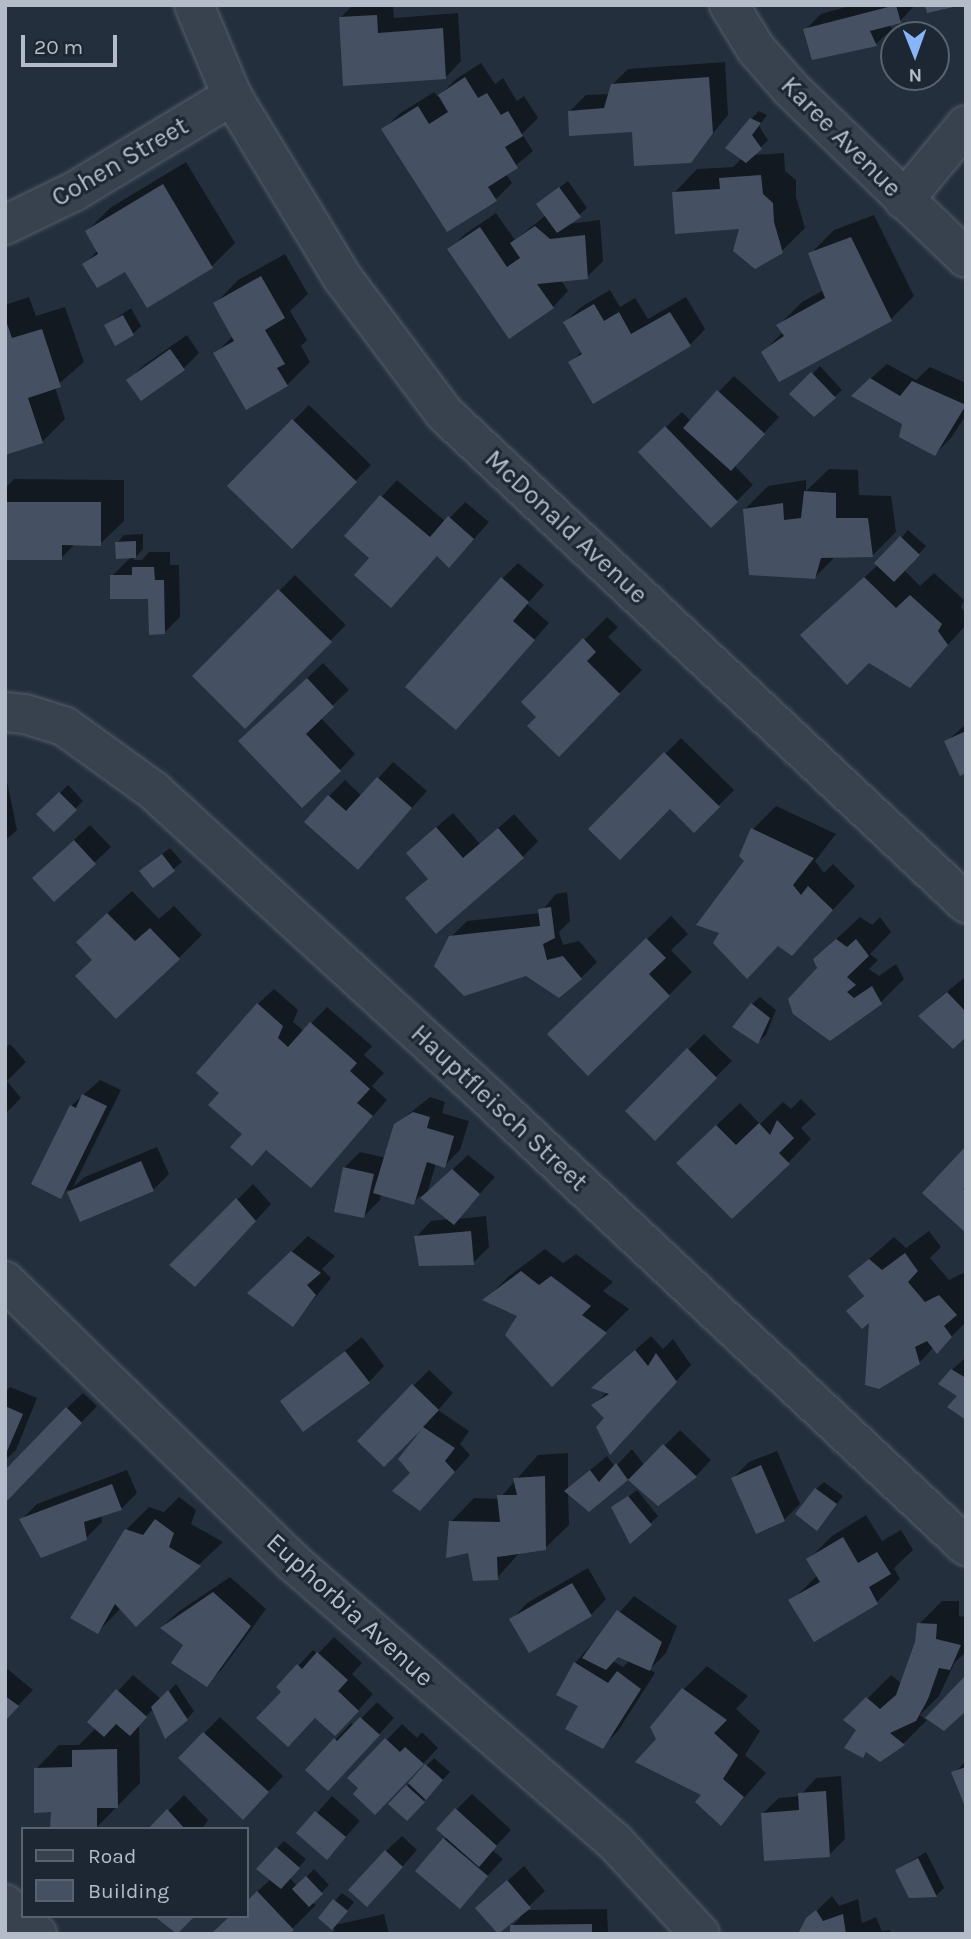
<!DOCTYPE html>
<style>
body{margin:0}
#map{position:relative;width:971px;height:1939px;overflow:hidden;background:#242f3e;font-family:Karla,sans-serif}
div>[style]{position:absolute}
.shadow>*{inset:0;background:#0007}
.building>*{inset:0;background:#455162}
.roads{filter:drop-shadow(0 0 2px #565f6c) drop-shadow(0 0 2px #565f6c)}
.minor>*{height:38px;margin:-19px;padding:0 19px;transform-origin:19px;border-radius:19px;background:#38414e}
span{translate:-50% -50%;white-space:nowrap;text-align:center;line-height:1.15;-webkit-text-stroke:6px #1d2633;paint-order:stroke}
.street-label{font-size:26px;color:#b4bcc9}
.frame{position:absolute;inset:0;border:7px solid #b4bcc9;pointer-events:none}
.legend{position:absolute;left:21px;top:1827px;width:228px;height:91px;box-sizing:border-box;background:#1d2633;border:2px solid #59626f;margin:0;padding:9px 12px;list-style:none;font-size:21px;color:#b4bcc9}
.legend li{display:flex;align-items:center;gap:14px;height:35px}
.legend b{width:35px;border:2px solid #59626f}
.north{position:absolute;left:880px;top:21px;width:70px;height:70px;box-sizing:border-box;background:#1d2633;border:2px solid #59626f;border-radius:50%;rotate:179deg;font-size:19px;font-weight:700;line-height:28px;text-align:center;color:#b4bcc9}
.north::after{content:'';display:block;margin:auto;width:24px;height:32px;background:#8ab4f8;clip-path:polygon(50% 0,100% 100%,50% 72%,0 100%)}
.scale{position:absolute;left:21px;top:35px;width:96px;height:32px;box-sizing:border-box;border:4px solid #b4bcc9;border-top:0;padding-left:9px;font-size:21px;line-height:24px;white-space:nowrap;color:#b4bcc9;-webkit-text-stroke:5px #1d2633;paint-order:stroke}
</style>
<div id="map">
<div class="shadow">
<div style="clip-path:polygon(353px 5px,393px 5px,394px 18px,458px 13px,461px 61px,446px 77px,340px 18px)"></div>
<div style="clip-path:polygon(853px 5px,915px 5px,900px 21px,890px 25px,892px 29px,876px 44px,805px 30px,821px 14px)"></div>
<div style="clip-path:polygon(725px 62px,728px 115px,690px 161px,633px 130px,570px 111px,586px 95px,610px 94px,612px 85px,628px 69px)"></div>
<div style="clip-path:polygon(481px 63px,495px 84px,503px 78px,517px 101px,524px 96px,538px 118px,522px 134px,533px 151px,506px 174px,512px 183px,496px 199px,447px 230px,383px 130px,399px 114px,434px 92px,438px 97px,456px 79px)"></div>
<div style="clip-path:polygon(759px 111px,767px 115px,759px 126px,768px 140px,753px 155px,784px 153px,785px 171px,796px 180px,796px 197px,805px 228px,782px 251px,674px 193px,697px 169px,733px 167px,742px 158px,751px 119px)"></div>
<div style="clip-path:polygon(186px 162px,235px 243px,212px 266px,126px 269px,85px 264px,98px 250px,87px 231px,110px 208px)"></div>
<div style="clip-path:polygon(568px 181px,587px 208px,568px 224px,600px 220px,603px 261px,587px 277px,561px 280px,568px 291px,553px 307px,450px 249px,465px 234px,496px 213px,515px 240px,546px 215px,538px 204px)"></div>
<div style="clip-path:polygon(874px 215px,914px 296px,890px 320px,763px 352px,783px 332px,779px 325px,802px 302px,824px 290px,810px 254px,834px 230px)"></div>
<div style="clip-path:polygon(285px 254px,308px 294px,290px 311px,307px 340px,301px 346px,310px 362px,287px 385px,215px 354px,233px 336px,215px 304px,238px 280px)"></div>
<div style="clip-path:polygon(610px 290px,620px 307px,635px 298px,648px 319px,686px 297px,705px 329px,690px 345px,571px 362px,582px 351px,565px 322px,581px 307px)"></div>
<div style="clip-path:polygon(29px 297px,36px 316px,65px 307px,84px 362px,55px 387px,65px 419px,42px 442px,5px 454px,5px 305px)"></div>
<div style="clip-path:polygon(131px 308px,141px 326px,133px 334px,106px 325px)"></div>
<div style="clip-path:polygon(187px 335px,199px 353px,183px 369px,129px 380px,144px 365px)"></div>
<div style="clip-path:polygon(887px 364px,916px 380px,930px 367px,966px 383px,966px 415px,951px 438px,935px 454px,904px 423px,869px 380px)"></div>
<div style="clip-path:polygon(820px 366px,842px 390px,834px 397px,792px 394px)"></div>
<div style="clip-path:polygon(734px 376px,779px 417px,734px 465px,753px 485px,711px 526px,656px 436px,682px 412px,691px 421px)"></div>
<div style="clip-path:polygon(309px 405px,371px 465px,292px 546px,229px 486px)"></div>
<div style="clip-path:polygon(829px 469px,858px 470px,859px 495px,891px 496px,896px 532px,873px 555px,836px 556px,814px 578px,744px 510px,768px 486px,806px 480px,806px 491px)"></div>
<div style="clip-path:polygon(14px 479px,124px 480px,124px 521px,100px 544px,75px 544px,61px 558px,5px 558px,5px 488px)"></div>
<div style="clip-path:polygon(397px 480px,446px 522px,465px 502px,489px 522px,465px 549px,438px 555px,391px 606px,371px 558px,346px 536px)"></div>
<div style="clip-path:polygon(908px 530px,926px 546px,904px 570px,920px 586px,934px 573px,964px 600px,961px 607px,966px 614px,966px 625px,910px 686px,826px 612px,878px 565px)"></div>
<div style="clip-path:polygon(143px 534px,143px 549px,133px 560px,142px 560px,149px 552px,170px 552px,170px 565px,179px 565px,180px 617px,164px 633px,150px 597px,112px 576px,131px 557px,117px 543px,124px 535px)"></div>
<div style="clip-path:polygon(518px 563px,544px 585px,527px 604px,549px 623px,471px 712px,502px 579px)"></div>
<div style="clip-path:polygon(295px 575px,346px 625px,245px 726px,194px 676px)"></div>
<div style="clip-path:polygon(607px 617px,618px 627px,608px 637px,642px 670px,559px 755px,538px 717px,523px 702px)"></div>
<div style="clip-path:polygon(323px 663px,349px 690px,320px 717px,355px 754px,340px 770px,257px 726px)"></div>
<div style="clip-path:polygon(966px 724px,966px 771px,946px 742px)"></div>
<div style="clip-path:polygon(681px 738px,734px 790px,694px 831px,670px 807px,591px 829px)"></div>
<div style="clip-path:polygon(393px 762px,427px 791px,373px 852px,329px 796px,345px 780px,362px 796px)"></div>
<div style="clip-path:polygon(5px 772px,17px 830px,5px 841px)"></div>
<div style="clip-path:polygon(68px 785px,83px 801px,54px 830px,39px 814px)"></div>
<div style="clip-path:polygon(776px 806px,836px 834px,815px 861px,824px 873px,833px 864px,855px 886px,792px 954px,779px 944px,722px 932px,747px 861px,753px 829px)"></div>
<div style="clip-path:polygon(453px 813px,480px 844px,514px 814px,538px 841px,523px 857px,429px 878px,424px 838px)"></div>
<div style="clip-path:polygon(90px 825px,111px 847px,54px 900px,50px 862px)"></div>
<div style="clip-path:polygon(170px 848px,182px 862px,153px 886px,149px 864px)"></div>
<div style="clip-path:polygon(132px 891px,159px 919px,174px 906px,202px 935px,179px 958px,94px 959px,101px 919px)"></div>
<div style="clip-path:polygon(567px 892px,570px 921px,559px 932px,563px 945px,579px 941px,597px 962px,581px 978px,527px 974px,451px 937px,467px 921px,540px 913px,556px 894px)"></div>
<div style="clip-path:polygon(671px 916px,688px 934px,671px 950px,692px 972px,669px 995px,573px 1011px)"></div>
<div style="clip-path:polygon(860px 917px,872px 925px,880px 917px,891px 932px,870px 954px,878px 960px,869px 969px,879px 976px,896px 964px,904px 979px,881px 1002px,830px 1038px,815px 959px)"></div>
<div style="clip-path:polygon(964px 978px,966px 1035px,921px 1016px,937px 1000px)"></div>
<div style="clip-path:polygon(274px 989px,298px 1010px,293px 1022px,304px 1031px,327px 1007px,372px 1046px,364px 1055px,384px 1073px,372px 1086px,387px 1100px,326px 1170px,267px 1149px,244px 1134px,258px 1004px)"></div>
<div style="clip-path:polygon(760px 997px,776px 1010px,766px 1035px,758px 1042px,752px 1004px)"></div>
<div style="clip-path:polygon(704px 1034px,732px 1061px,655px 1138px,627px 1111px)"></div>
<div style="clip-path:polygon(10px 1044px,26px 1062px,7px 1081px,21px 1098px,5px 1114px,5px 1048px)"></div>
<div style="clip-path:polygon(100px 1080px,121px 1090px,73px 1187px,85px 1177px,157px 1147px,169px 1174px,153px 1190px,81px 1220px,68px 1189px,61px 1196px,71px 1106px)"></div>
<div style="clip-path:polygon(430px 1097px,445px 1102px,442px 1113px,469px 1121px,460px 1150px,444px 1166px,436px 1163px,427px 1194px,468px 1155px,495px 1177px,457px 1219px,486px 1216px,489px 1247px,473px 1263px,416px 1237px,431px 1221px,450px 1219px,420px 1196px,413px 1203px,381px 1193px,380px 1200px,364px 1216px,344px 1168px,360px 1152px,386px 1158px,395px 1125px)"></div>
<div style="clip-path:polygon(801px 1099px,816px 1114px,801px 1128px,811px 1139px,788px 1163px,702px 1139px,740px 1103px,760px 1124px,783px 1102px,791px 1109px)"></div>
<div style="clip-path:polygon(253px 1184px,271px 1204px,211px 1269px,172px 1265px)"></div>
<div style="clip-path:polygon(929px 1231px,941px 1247px,930px 1258px,949px 1280px,963px 1273px,966px 1276px,966px 1322px,937px 1351px,934px 1347px,919px 1363px,872px 1319px,848px 1311px,865px 1294px,850px 1276px,894px 1237px,906px 1248px)"></div>
<div style="clip-path:polygon(308px 1236px,335px 1256px,322px 1269px,331px 1278px,293px 1325px,265px 1278px)"></div>
<div style="clip-path:polygon(545px 1249px,563px 1263px,576px 1254px,613px 1282px,603px 1291px,629px 1309px,552px 1385px,520px 1316px,485px 1300px,508px 1277px)"></div>
<div style="clip-path:polygon(651px 1336px,663px 1349px,673px 1339px,691px 1365px,625px 1437px,594px 1405px,607px 1392px,594px 1387px)"></div>
<div style="clip-path:polygon(362px 1337px,384px 1366px,369px 1382px,282px 1401px)"></div>
<div style="clip-path:polygon(966px 1357px,966px 1418px,952px 1370px)"></div>
<div style="clip-path:polygon(429px 1370px,453px 1393px,438px 1410px,469px 1431px,460px 1444px,470px 1455px,436px 1493px,412px 1473px,424px 1429px,359px 1441px)"></div>
<div style="clip-path:polygon(10px 1387px,37px 1398px,16px 1450px,5px 1460px,5px 1392px)"></div>
<div style="clip-path:polygon(83px 1393px,97px 1406px,5px 1501px,67px 1408px)"></div>
<div style="clip-path:polygon(680px 1430px,711px 1460px,696px 1476px,658px 1504px,628px 1478px,589px 1510px,568px 1492px,569px 1525px,545px 1548px,520px 1552px,497px 1578px,469px 1551px,451px 1522px,474px 1498px,499px 1499px,538px 1455px,568px 1453px,568px 1489px,607px 1456px,615px 1467px,632px 1449px,645px 1466px)"></div>
<div style="clip-path:polygon(777px 1451px,800px 1504px,784px 1520px,733px 1478px,749px 1462px)"></div>
<div style="clip-path:polygon(127px 1470px,137px 1493px,121px 1509px,101px 1515px,102px 1522px,86px 1538px,21px 1520px,37px 1504px)"></div>
<div style="clip-path:polygon(824px 1482px,843px 1496px,824px 1521px,816px 1489px)"></div>
<div style="clip-path:polygon(637px 1490px,658px 1516px,650px 1524px,613px 1508px)"></div>
<div style="clip-path:polygon(179px 1497px,196px 1510px,191px 1524px,223px 1542px,136px 1624px,121px 1608px,98px 1632px,126px 1530px,149px 1507px,164px 1512px)"></div>
<div style="clip-path:polygon(866px 1515px,882px 1541px,901px 1530px,913px 1550px,894px 1568px,900px 1579px,877px 1602px,814px 1640px,791px 1601px,818px 1575px,809px 1559px,832px 1536px)"></div>
<div style="clip-path:polygon(588px 1568px,606px 1599px,591px 1615px,512px 1619px,527px 1603px)"></div>
<div style="clip-path:polygon(230px 1577px,266px 1609px,222px 1669px,206px 1685px,185px 1645px,162px 1627px,178px 1612px)"></div>
<div style="clip-path:polygon(evenodd,634px 1596px,677px 1626px,666px 1653px,650px 1669px,655px 1673px,618px 1731px,602px 1747px,581px 1705px,575px 1663px,634px 1596px,618px 1655px,630px 1660px,623px 1667px,613px 1661px,618px 1655px)"></div>
<div style="clip-path:polygon(942px 1601px,959px 1601px,959px 1616px,966px 1617px,966px 1652px,955px 1662px,939px 1696px,920px 1715px,926px 1720px,966px 1677px,929px 1718px,904px 1743px,880px 1760px,868px 1751px,863px 1756px,858px 1730px,846px 1720px,891px 1675px,902px 1684px,916px 1643px,919px 1624px)"></div>
<div style="clip-path:polygon(334px 1637px,362px 1663px,352px 1674px,373px 1694px,351px 1718px,315px 1716px,283px 1691px,298px 1666px,313px 1650px,318px 1654px)"></div>
<div style="clip-path:polygon(707px 1666px,748px 1696px,736px 1709px,760px 1731px,745px 1755px,766px 1773px,721px 1824px,704px 1794px,658px 1740px,683px 1690px)"></div>
<div style="clip-path:polygon(5px 1667px,33px 1690px,5px 1719px)"></div>
<div style="clip-path:polygon(133px 1675px,161px 1699px,176px 1684px,194px 1711px,187px 1719px,153px 1709px,139px 1724px,140px 1783px,97px 1827px,52px 1810px,36px 1769px,59px 1745px,79px 1745px,96px 1728px,89px 1722px)"></div>
<div style="clip-path:polygon(377px 1702px,394px 1718px,344px 1773px,307px 1770px,351px 1723px,354px 1726px)"></div>
<div style="clip-path:polygon(220px 1717px,283px 1776px,259px 1802px,180px 1758px)"></div>
<div style="clip-path:polygon(402px 1724px,417px 1738px,422px 1732px,438px 1748px,391px 1797px,361px 1788px,350px 1778px)"></div>
<div style="clip-path:polygon(434px 1758px,450px 1772px,407px 1819px,390px 1804px)"></div>
<div style="clip-path:polygon(966px 1761px,966px 1805px,954px 1773px)"></div>
<div style="clip-path:polygon(841px 1776px,845px 1839px,829px 1855px,763px 1813px,779px 1798px,800px 1796px,816px 1778px)"></div>
<div style="clip-path:polygon(472px 1794px,511px 1830px,492px 1850px,503px 1859px,459px 1907px,417px 1871px,447px 1837px,456px 1810px)"></div>
<div style="clip-path:polygon(184px 1795px,208px 1820px,202px 1829px,150px 1829px)"></div>
<div style="clip-path:polygon(332px 1796px,360px 1821px,327px 1857px,299px 1833px)"></div>
<div style="clip-path:polygon(402px 1836px,417px 1850px,382px 1889px,386px 1851px)"></div>
<div style="clip-path:polygon(284px 1841px,306px 1859px,290px 1878px,297px 1886px,314px 1869px,329px 1885px,312px 1902px,316px 1905px,287px 1934px,247px 1916px,247px 1901px,271px 1879px,277px 1848px)"></div>
<div style="clip-path:polygon(926px 1852px,944px 1888px,937px 1895px,910px 1897px,897px 1870px)"></div>
<div style="clip-path:polygon(524px 1866px,545px 1891px,525px 1910px,607px 1909px,608px 1934px,512px 1934px,512px 1926px,520px 1918px,519px 1915px,477px 1908px)"></div>
<div style="clip-path:polygon(342px 1893px,354px 1902px,335px 1925px,384px 1914px,389px 1934px,331px 1934px,335px 1930px,320px 1918px)"></div>
<div style="clip-path:polygon(832px 1896px,839px 1906px,858px 1899px,862px 1923px,876px 1917px,882px 1931px,890px 1930px,891px 1934px,800px 1934px,808px 1919px)"></div>
</div>
<div class="building">
<div style="clip-path:polygon(896px 5px,901px 23px,870px 31px,877px 46px,812px 60px,803px 29px)"></div>
<div style="clip-path:polygon(925px 5px,958px 5px,958px 6px,927px 13px)"></div>
<div style="clip-path:polygon(377px 15px,378px 33px,443px 28px,446px 79px,343px 86px,339px 17px)"></div>
<div style="clip-path:polygon(465px 77px,478px 98px,487px 93px,501px 115px,508px 111px,523px 136px,505px 147px,518px 168px,488px 187px,497px 201px,447px 232px,381px 129px,418px 106px,429px 124px,448px 112px,438px 95px)"></div>
<div style="clip-path:polygon(709px 77px,713px 133px,691px 163px,634px 166px,632px 132px,569px 136px,568px 111px,604px 108px,611px 84px)"></div>
<div style="clip-path:polygon(750px 118px,761px 123px,752px 135px,762px 149px,746px 163px,725px 148px)"></div>
<div style="clip-path:polygon(761px 175px,763px 194px,773px 203px,774px 222px,783px 253px,755px 269px,733px 251px,739px 229px,675px 234px,672px 192px,720px 189px,719px 178px)"></div>
<div style="clip-path:polygon(163px 184px,213px 268px,147px 308px,125px 272px,97px 288px,82px 264px,98px 254px,85px 231px)"></div>
<div style="clip-path:polygon(559px 187px,581px 217px,557px 233px,536px 204px)"></div>
<div style="clip-path:polygon(535px 226px,550px 239px,585px 235px,588px 279px,537px 284px,554px 308px,509px 339px,447px 249px,480px 227px,507px 267px,520px 258px,510px 243px)"></div>
<div style="clip-path:polygon(851px 237px,892px 321px,779px 382px,761px 352px,784px 336px,776px 325px,825px 298px,808px 253px)"></div>
<div style="clip-path:polygon(261px 276px,285px 318px,265px 330px,285px 364px,277px 368px,288px 386px,246px 410px,213px 353px,234px 341px,213px 303px)"></div>
<div style="clip-path:polygon(594px 304px,604px 321px,619px 312px,631px 334px,670px 312px,691px 346px,593px 404px,568px 362px,582px 354px,563px 322px)"></div>
<div style="clip-path:polygon(123px 315px,134px 335px,115px 346px,104px 325px)"></div>
<div style="clip-path:polygon(5px 318px,12px 338px,42px 329px,61px 387px,28px 398px,43px 443px,5px 455px)"></div>
<div style="clip-path:polygon(170px 349px,185px 370px,141px 401px,126px 380px)"></div>
<div style="clip-path:polygon(811px 372px,836px 398px,814px 417px,789px 394px)"></div>
<div style="clip-path:polygon(870px 378px,900px 396px,912px 381px,966px 405px,935px 456px,899px 437px,902px 424px,851px 396px)"></div>
<div style="clip-path:polygon(717px 390px,765px 434px,731px 471px,683px 428px)"></div>
<div style="clip-path:polygon(292px 419px,357px 482px,292px 549px,227px 486px)"></div>
<div style="clip-path:polygon(665px 426px,738px 502px,711px 528px,638px 452px)"></div>
<div style="clip-path:polygon(804px 491px,836px 493px,836px 518px,868px 518px,873px 557px,821px 558px,815px 579px,749px 575px,743px 509px,783px 503px,784px 520px,801px 518px)"></div>
<div style="clip-path:polygon(380px 495px,430px 537px,448px 516px,474px 539px,449px 568px,437px 556px,391px 608px,354px 575px,369px 558px,344px 536px)"></div>
<div style="clip-path:polygon(5px 502px,101px 502px,101px 546px,62px 545px,62px 560px,5px 560px)"></div>
<div style="clip-path:polygon(900px 536px,920px 555px,894px 582px,874px 563px)"></div>
<div style="clip-path:polygon(136px 541px,136px 558px,116px 559px,115px 542px)"></div>
<div style="clip-path:polygon(132px 567px,154px 567px,155px 580px,164px 580px,165px 634px,149px 635px,148px 599px,110px 599px,110px 575px,132px 575px)"></div>
<div style="clip-path:polygon(501px 577px,529px 602px,513px 621px,535px 640px,456px 730px,405px 687px)"></div>
<div style="clip-path:polygon(864px 577px,896px 608px,910px 595px,942px 624px,938px 631px,948px 645px,910px 688px,869px 663px,847px 685px,800px 635px)"></div>
<div style="clip-path:polygon(278px 589px,332px 642px,245px 729px,192px 676px)"></div>
<div style="clip-path:polygon(583px 638px,596px 652px,587px 661px,620px 694px,559px 757px,527px 726px,536px 717px,521px 702px)"></div>
<div style="clip-path:polygon(307px 678px,334px 707px,306px 734px,341px 771px,302px 808px,238px 741px)"></div>
<div style="clip-path:polygon(966px 731px,966px 773px,960px 776px,944px 741px)"></div>
<div style="clip-path:polygon(664px 752px,720px 807px,694px 833px,670px 809px,620px 860px,588px 829px)"></div>
<div style="clip-path:polygon(377px 777px,412px 808px,358px 870px,304px 822px,328px 795px,346px 811px)"></div>
<div style="clip-path:polygon(59px 792px,77px 810px,54px 832px,36px 814px)"></div>
<div style="clip-path:polygon(436px 827px,463px 858px,498px 828px,524px 858px,436px 934px,405px 898px,428px 879px,406px 853px)"></div>
<div style="clip-path:polygon(751px 828px,814px 858px,793px 885px,801px 895px,808px 886px,833px 910px,792px 956px,778px 946px,747px 979px,713px 943px,719px 933px,696px 925px,744px 861px,739px 856px)"></div>
<div style="clip-path:polygon(74px 840px,96px 864px,54px 902px,32px 878px)"></div>
<div style="clip-path:polygon(162px 854px,175px 871px,153px 888px,139px 871px)"></div>
<div style="clip-path:polygon(551px 907px,555px 938px,543px 944px,547px 960px,563px 956px,582px 979px,559px 998px,526px 976px,464px 996px,434px 966px,449px 936px,540px 926px,538px 909px)"></div>
<div style="clip-path:polygon(107px 913px,135px 941px,150px 928px,180px 959px,116px 1019px,75px 976px,92px 960px,76px 942px)"></div>
<div style="clip-path:polygon(646px 938px,666px 958px,649px 974px,670px 996px,588px 1076px,547px 1034px)"></div>
<div style="clip-path:polygon(836px 939px,847px 947px,856px 939px,869px 956px,847px 977px,856px 985px,847px 992px,854px 998px,872px 986px,882px 1004px,830px 1041px,793px 1014px,788px 999px,817px 968px,813px 959px)"></div>
<div style="clip-path:polygon(947px 992px,966px 1012px,966px 1037px,953px 1049px,918px 1016px)"></div>
<div style="clip-path:polygon(257px 1003px,283px 1026px,278px 1038px,288px 1047px,310px 1022px,357px 1063px,350px 1071px,370px 1089px,357px 1103px,373px 1116px,311px 1188px,266px 1150px,252px 1166px,230px 1147px,242px 1134px,208px 1105px,219px 1093px,196px 1073px)"></div>
<div style="clip-path:polygon(751px 1003px,770px 1018px,758px 1044px,732px 1027px)"></div>
<div style="clip-path:polygon(687px 1048px,717px 1078px,655px 1141px,625px 1111px)"></div>
<div style="clip-path:polygon(82px 1094px,107px 1106px,61px 1199px,31px 1184px,70px 1105px,76px 1108px)"></div>
<div style="clip-path:polygon(413px 1112px,430px 1117px,427px 1128px,454px 1136px,445px 1168px,427px 1162px,414px 1205px,373px 1193px,394px 1124px)"></div>
<div style="clip-path:polygon(777px 1120px,794px 1138px,779px 1153px,790px 1164px,732px 1219px,676px 1163px,716px 1125px,736px 1145px,759px 1123px,770px 1135px)"></div>
<div style="clip-path:polygon(966px 1146px,966px 1186px,963px 1189px,966px 1192px,966px 1233px,922px 1193px)"></div>
<div style="clip-path:polygon(141px 1161px,154px 1191px,80px 1222px,67px 1192px)"></div>
<div style="clip-path:polygon(343px 1167px,374px 1174px,364px 1218px,334px 1212px)"></div>
<div style="clip-path:polygon(452px 1169px,480px 1194px,454px 1225px,420px 1198px)"></div>
<div style="clip-path:polygon(236px 1198px,256px 1221px,195px 1287px,169px 1265px)"></div>
<div style="clip-path:polygon(471px 1231px,474px 1265px,419px 1266px,414px 1236px)"></div>
<div style="clip-path:polygon(291px 1251px,321px 1273px,307px 1285px,316px 1295px,293px 1327px,247px 1293px)"></div>
<div style="clip-path:polygon(905px 1253px,918px 1271px,908px 1282px,925px 1302px,939px 1295px,957px 1315px,944px 1326px,952px 1337px,937px 1354px,927px 1341px,915px 1347px,920px 1364px,879px 1389px,865px 1385px,869px 1323px,862px 1329px,846px 1311px,864px 1296px,848px 1276px,869px 1259px,882px 1270px)"></div>
<div style="clip-path:polygon(521px 1271px,539px 1285px,551px 1276px,591px 1306px,582px 1315px,607px 1333px,552px 1387px,505px 1335px,517px 1316px,482px 1300px)"></div>
<div style="clip-path:polygon(635px 1350px,648px 1366px,656px 1353px,677px 1382px,610px 1455px,596px 1427px,604px 1418px,591px 1405px,609px 1394px,591px 1388px)"></div>
<div style="clip-path:polygon(345px 1351px,370px 1383px,303px 1432px,280px 1401px)"></div>
<div style="clip-path:polygon(951px 1369px,966px 1378px,966px 1420px,947px 1407px,957px 1396px,938px 1384px)"></div>
<div style="clip-path:polygon(412px 1384px,439px 1410px,423px 1427px,455px 1448px,445px 1461px,455px 1472px,420px 1511px,392px 1491px,410px 1473px,398px 1459px,422px 1429px,384px 1467px,357px 1441px)"></div>
<div style="clip-path:polygon(5px 1406px,23px 1414px,5px 1456px)"></div>
<div style="clip-path:polygon(66px 1407px,82px 1423px,5px 1503px,5px 1470px)"></div>
<div style="clip-path:polygon(663px 1444px,697px 1477px,658px 1506px,628px 1480px)"></div>
<div style="clip-path:polygon(616px 1463px,628px 1480px,589px 1512px,564px 1491px,590px 1470px,599px 1482px)"></div>
<div style="clip-path:polygon(761px 1465px,785px 1521px,756px 1534px,731px 1478px)"></div>
<div style="clip-path:polygon(545px 1476px,546px 1550px,497px 1557px,498px 1580px,473px 1581px,468px 1553px,446px 1558px,449px 1521px,500px 1522px,497px 1495px,517px 1495px,513px 1478px)"></div>
<div style="clip-path:polygon(112px 1484px,122px 1510px,84px 1522px,87px 1540px,41px 1558px,19px 1519px)"></div>
<div style="clip-path:polygon(815px 1488px,837px 1504px,817px 1531px,795px 1514px)"></div>
<div style="clip-path:polygon(628px 1496px,652px 1525px,630px 1544px,611px 1507px)"></div>
<div style="clip-path:polygon(155px 1519px,174px 1533px,169px 1547px,201px 1566px,136px 1627px,115px 1604px,98px 1634px,70px 1618px,125px 1529px,143px 1535px)"></div>
<div style="clip-path:polygon(843px 1537px,858px 1563px,877px 1552px,891px 1574px,869px 1587px,878px 1604px,814px 1642px,788px 1600px,820px 1582px,806px 1559px)"></div>
<div style="clip-path:polygon(572px 1583px,592px 1616px,529px 1653px,509px 1619px)"></div>
<div style="clip-path:polygon(213px 1592px,251px 1626px,207px 1687px,171px 1663px,183px 1645px,160px 1628px)"></div>
<div style="clip-path:polygon(617px 1610px,662px 1642px,650px 1671px,618px 1657px,606px 1670px,582px 1658px)"></div>
<div style="clip-path:polygon(917px 1623px,937px 1624px,936px 1639px,961px 1645px,950px 1670px,939px 1668px,928px 1699px,916px 1721px,890px 1733px,905px 1745px,880px 1762px,866px 1752px,863px 1758px,844px 1748px,856px 1730px,843px 1720px,866px 1697px,880px 1709px,896px 1695px,915px 1642px)"></div>
<div style="clip-path:polygon(317px 1652px,348px 1680px,338px 1691px,359px 1711px,335px 1736px,315px 1718px,288px 1747px,256px 1718px,281px 1692px,276px 1687px,297px 1664px,302px 1669px)"></div>
<div style="clip-path:polygon(574px 1662px,608px 1683px,617px 1671px,641px 1689px,603px 1749px,565px 1729px,578px 1706px,556px 1695px)"></div>
<div style="clip-path:polygon(966px 1675px,966px 1711px,944px 1731px,925px 1718px)"></div>
<div style="clip-path:polygon(682px 1688px,727px 1720px,714px 1733px,738px 1755px,723px 1779px,744px 1797px,721px 1826px,695px 1802px,701px 1795px,635px 1762px,656px 1739px,650px 1727px)"></div>
<div style="clip-path:polygon(116px 1689px,147px 1717px,130px 1736px,116px 1724px,104px 1737px,87px 1722px)"></div>
<div style="clip-path:polygon(168px 1690px,188px 1720px,165px 1739px,151px 1707px)"></div>
<div style="clip-path:polygon(5px 1696px,19px 1706px,5px 1721px)"></div>
<div style="clip-path:polygon(360px 1717px,380px 1735px,328px 1791px,305px 1770px,334px 1738px,337px 1741px)"></div>
<div style="clip-path:polygon(203px 1732px,269px 1792px,243px 1820px,178px 1758px)"></div>
<div style="clip-path:polygon(385px 1738px,400px 1752px,405px 1747px,424px 1764px,375px 1815px,353px 1794px,358px 1788px,347px 1778px)"></div>
<div style="clip-path:polygon(117px 1749px,118px 1808px,97px 1808px,97px 1829px,50px 1829px,51px 1812px,34px 1813px,34px 1768px,72px 1767px,72px 1750px)"></div>
<div style="clip-path:polygon(425px 1764px,443px 1780px,426px 1800px,408px 1783px)"></div>
<div style="clip-path:polygon(966px 1767px,966px 1809px,951px 1772px)"></div>
<div style="clip-path:polygon(406px 1785px,425px 1802px,407px 1821px,388px 1804px)"></div>
<div style="clip-path:polygon(826px 1791px,830px 1857px,764px 1861px,761px 1813px,799px 1810px,798px 1793px)"></div>
<div style="clip-path:polygon(455px 1808px,497px 1846px,479px 1867px,436px 1829px)"></div>
<div style="clip-path:polygon(167px 1809px,185px 1829px,148px 1829px)"></div>
<div style="clip-path:polygon(315px 1811px,346px 1837px,327px 1860px,296px 1833px)"></div>
<div style="clip-path:polygon(443px 1838px,488px 1876px,460px 1909px,415px 1871px)"></div>
<div style="clip-path:polygon(276px 1847px,300px 1868px,281px 1889px,256px 1869px)"></div>
<div style="clip-path:polygon(385px 1850px,403px 1867px,367px 1907px,348px 1890px)"></div>
<div style="clip-path:polygon(918px 1858px,937px 1897px,909px 1898px,895px 1870px)"></div>
<div style="clip-path:polygon(306px 1876px,323px 1894px,309px 1907px,292px 1889px)"></div>
<div style="clip-path:polygon(507px 1880px,531px 1908px,498px 1934px,475px 1908px)"></div>
<div style="clip-path:polygon(257px 1891px,294px 1930px,289px 1934px,211px 1934px,230px 1916px,247px 1916px,247px 1901px)"></div>
<div style="clip-path:polygon(333px 1899px,348px 1911px,332px 1930px,318px 1918px)"></div>
<div style="clip-path:polygon(816px 1910px,823px 1921px,843px 1914px,846px 1934px,798px 1934px,806px 1918px)"></div>
<div style="clip-path:polygon(154px 1916px,195px 1916px,177px 1934px)"></div>
<div style="clip-path:polygon(592px 1924px,592px 1934px,510px 1934px,510px 1925px)"></div>
</div>
<div class="roads">
<div class="minor">
<div style="left:194px;top:5px;width:99px;rotate:67.3deg"></div>
<div style="left:232px;top:96px;width:212px;rotate:58.7deg"></div>
<div style="left:342px;top:277px;width:171px;rotate:53.1deg"></div>
<div style="left:445px;top:414px;width:715px;rotate:43.19deg"></div>
<div style="left:729px;top:5px;width:52px;rotate:58.5deg"></div>
<div style="left:756px;top:49px;width:53px;rotate:48.8deg"></div>
<div style="left:791px;top:89px;width:243px;rotate:44deg"></div>
<div style="left:904px;top:200px;width:97px;rotate:-50.4deg"></div>
<div style="left:5px;top:225px;width:78px;rotate:-25.9deg"></div>
<div style="left:75px;top:191px;width:184px;rotate:-31.2deg"></div>
<div style="left:5px;top:712px;width:20px;rotate:6deg"></div>
<div style="left:25px;top:714px;width:41px;rotate:17.1deg"></div>
<div style="left:64px;top:726px;width:111px;rotate:35.8deg"></div>
<div style="left:154px;top:791px;width:457px;rotate:42.5deg"></div>
<div style="left:491px;top:1100px;width:652px;rotate:43.2deg"></div>
<div style="left:5px;top:1281px;width:404px;rotate:44.3deg"></div>
<div style="left:294px;top:1563px;width:425px;rotate:41deg"></div>
<div style="left:615px;top:1842px;width:125px;rotate:47.3deg"></div>
<div style="left:5px;top:1904px;width:44px;rotate:43.2deg"></div>
</div>
</div>
<div class="street-label">
<span style="left:841px;top:137px;rotate:45deg">Karee Avenue</span>
<span style="left:120px;top:162px;rotate:-30deg">Cohen Street</span>
<span style="left:566px;top:527px;rotate:43deg">McDonald Avenue</span>
<span style="left:499px;top:1108px;rotate:43deg">Hauptfleisch Street</span>
<span style="left:350px;top:1610px;rotate:42deg">Euphorbia Avenue</span>
</div>
<div class="frame"></div>
<ul class="legend">
<li><b style="height:9px;background:#38414e"></b>Road</li>
<li><b style="height:19px;background:#455162"></b>Building</li>
</ul>
<div class="north">N</div>
<div class="scale">20 m</div>
</div>
